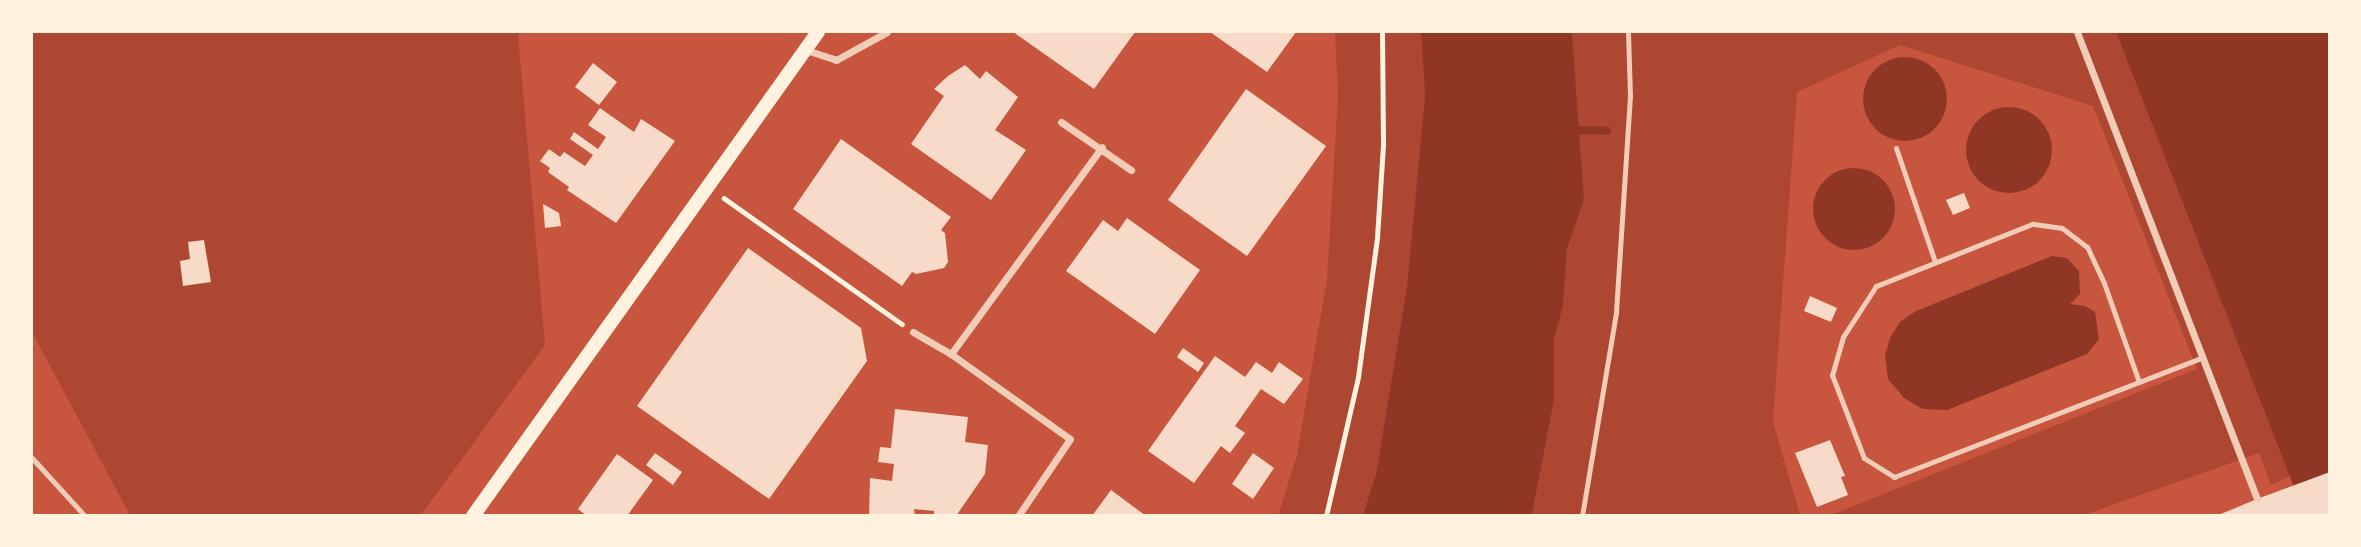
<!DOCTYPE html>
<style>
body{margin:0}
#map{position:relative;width:2361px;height:547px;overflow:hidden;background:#c8553d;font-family:Manrope,sans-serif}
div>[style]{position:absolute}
.green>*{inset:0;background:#ae4732}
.water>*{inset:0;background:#8f3625}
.round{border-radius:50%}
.stream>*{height:8px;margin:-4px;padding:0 4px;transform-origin:4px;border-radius:4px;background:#8f3625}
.building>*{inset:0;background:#f7dbc8}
.path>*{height:4.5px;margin:-2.25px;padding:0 2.25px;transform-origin:2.25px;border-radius:2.25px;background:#fff3e0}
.service>*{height:5px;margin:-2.5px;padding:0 2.5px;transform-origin:2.5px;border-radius:2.5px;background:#f1ccb7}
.minor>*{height:7px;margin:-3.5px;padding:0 3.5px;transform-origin:3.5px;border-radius:3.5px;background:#f1ccb7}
.secondary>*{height:14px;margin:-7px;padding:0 7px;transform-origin:7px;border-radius:7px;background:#fff3e0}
span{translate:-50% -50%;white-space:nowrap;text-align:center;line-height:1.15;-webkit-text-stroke:5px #fff3e0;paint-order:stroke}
.frame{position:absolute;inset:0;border:33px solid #fff3e0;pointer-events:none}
</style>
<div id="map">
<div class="green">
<div style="clip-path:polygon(32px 32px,529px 32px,518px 34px,545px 345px,421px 515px,130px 515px,32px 332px)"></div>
<div style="clip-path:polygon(1335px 32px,1421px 32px,1425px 96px,1407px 286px,1376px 474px,1363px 515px,1278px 516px,1297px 455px,1327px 279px,1338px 96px)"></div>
<div style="clip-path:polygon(1572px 32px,2116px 32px,2290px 476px,2271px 485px,2259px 453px,2084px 515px,1831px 515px,2197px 369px,2093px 106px,1900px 45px,1797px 92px,1773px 422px,1800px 515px,1532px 516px,1554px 400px,1554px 339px,1563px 306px,1567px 248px,1584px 199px)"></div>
</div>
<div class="water">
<div style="clip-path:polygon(1421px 32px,1572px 32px,1584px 199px,1567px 249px,1563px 306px,1554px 339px,1554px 400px,1532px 515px,1363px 515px,1376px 474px,1407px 286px,1425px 96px)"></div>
<div style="clip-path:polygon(2116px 32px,2329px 32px,2329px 515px,2305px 515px)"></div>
<div class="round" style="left:1863px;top:57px;width:84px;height:84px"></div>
<div class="round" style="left:1966px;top:107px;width:86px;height:86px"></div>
<div class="round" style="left:1813px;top:168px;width:82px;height:82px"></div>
<div style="clip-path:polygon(2052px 256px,2067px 258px,2079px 271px,2080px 294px,2070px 304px,2085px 306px,2095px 312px,2099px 339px,2087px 354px,1947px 410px,1923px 409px,1904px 398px,1888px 379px,1885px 356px,1890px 338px,1900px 322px,1916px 311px)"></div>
</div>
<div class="stream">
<div style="left:1568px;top:130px;width:39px;rotate:1deg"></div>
</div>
<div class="building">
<div style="clip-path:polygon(1013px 32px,1135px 32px,1094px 89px)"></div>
<div style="clip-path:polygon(1210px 32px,1296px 32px,1267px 72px)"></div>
<div style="clip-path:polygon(593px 63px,617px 82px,599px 105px,575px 87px)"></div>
<div style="clip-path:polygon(965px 65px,980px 79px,986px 71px,1018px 97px,995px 130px,1026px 150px,991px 200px,911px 144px,944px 96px,934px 89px,948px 76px)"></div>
<div style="clip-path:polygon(1246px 89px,1326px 146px,1247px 256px,1168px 200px)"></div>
<div style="clip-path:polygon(600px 108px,634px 132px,641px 119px,675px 141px,616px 223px,567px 190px,569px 187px,548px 172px,550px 168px,540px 161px,549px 149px,560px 157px,564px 152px,585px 166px,593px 155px,570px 139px,574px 132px,598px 149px,606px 137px,588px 125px)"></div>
<div style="clip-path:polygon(841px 139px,951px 217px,941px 230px,945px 233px,948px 262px,944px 268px,916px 274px,912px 272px,902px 286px,793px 209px)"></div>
<div style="clip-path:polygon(1964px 193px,1970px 208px,1953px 215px,1946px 200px)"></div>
<div style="clip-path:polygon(543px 204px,559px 213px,561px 226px,545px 228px)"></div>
<div style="clip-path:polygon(1127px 218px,1200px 270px,1155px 334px,1066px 271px,1103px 220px,1118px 231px)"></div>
<div style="clip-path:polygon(204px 240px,211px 282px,183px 286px,180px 261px,190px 259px,188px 242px)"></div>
<div style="clip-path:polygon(748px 248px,861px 328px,867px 361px,769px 499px,637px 406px)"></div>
<div style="clip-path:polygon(1810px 296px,1837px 308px,1831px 322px,1804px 311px)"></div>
<div style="clip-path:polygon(1183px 348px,1204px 363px,1198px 372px,1177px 357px)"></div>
<div style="clip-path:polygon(1215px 356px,1245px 377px,1256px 362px,1272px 373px,1279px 362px,1303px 379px,1284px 404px,1261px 389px,1235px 426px,1245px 433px,1230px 453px,1221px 446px,1194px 483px,1148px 451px)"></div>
<div style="clip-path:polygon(895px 409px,968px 417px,965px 442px,988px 445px,985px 474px,956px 516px,934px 516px,934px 511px,914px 509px,915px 516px,869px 516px,870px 478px,892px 481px,894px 464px,878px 462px,880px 447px,891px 448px)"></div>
<div style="clip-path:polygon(1830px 440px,1845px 476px,1841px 477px,1848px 495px,1817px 507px,1795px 453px)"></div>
<div style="clip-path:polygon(655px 453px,682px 472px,673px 485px,646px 465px)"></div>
<div style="clip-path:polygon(1253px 453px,1274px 468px,1253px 499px,1232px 484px)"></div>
<div style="clip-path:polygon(617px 454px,653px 480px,627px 516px,587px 516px,578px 509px)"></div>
<div style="clip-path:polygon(2330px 472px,2330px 516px,2216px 516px,2257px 499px)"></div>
<div style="clip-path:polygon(1111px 490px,1146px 516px,1092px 516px)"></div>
</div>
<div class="path">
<div style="left:724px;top:198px;width:218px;rotate:35.3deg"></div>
<div style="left:1326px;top:516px;width:143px;rotate:-77deg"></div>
<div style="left:1358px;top:377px;width:140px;rotate:-82.2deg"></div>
<div style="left:1377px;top:238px;width:94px;rotate:-86.3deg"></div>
<div style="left:1383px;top:144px;width:112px;rotate:-90.5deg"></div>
</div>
<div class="service">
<div style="left:1896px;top:148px;width:120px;rotate:71.1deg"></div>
<div style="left:2139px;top:382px;width:105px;rotate:-109.5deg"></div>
<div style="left:2104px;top:283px;width:40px;rotate:-115deg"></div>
<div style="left:2087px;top:247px;width:31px;rotate:-143deg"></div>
<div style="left:2062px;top:228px;width:30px;rotate:-172deg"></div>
<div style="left:2032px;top:224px;width:168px;rotate:158.3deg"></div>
<div style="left:1876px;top:286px;width:61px;rotate:122.9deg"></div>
<div style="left:1843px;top:337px;width:40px;rotate:106deg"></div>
<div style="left:1832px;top:375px;width:89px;rotate:68.9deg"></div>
<div style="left:1864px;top:458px;width:36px;rotate:32deg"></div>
<div style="left:1894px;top:477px;width:331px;rotate:-21.2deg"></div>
<div style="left:32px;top:458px;width:79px;rotate:47.6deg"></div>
<div style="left:1582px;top:516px;width:207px;rotate:-80.5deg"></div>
<div style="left:1616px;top:312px;width:216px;rotate:-86.3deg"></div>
<div style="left:1630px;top:96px;width:64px;rotate:-91.8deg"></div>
</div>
<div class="minor">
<div style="left:2077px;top:32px;width:500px;rotate:68.92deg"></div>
<div style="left:806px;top:50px;width:32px;rotate:18deg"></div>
<div style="left:836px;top:60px;width:58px;rotate:-28.8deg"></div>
<div style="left:1061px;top:122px;width:85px;rotate:34.4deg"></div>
<div style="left:913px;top:332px;width:44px;rotate:30.1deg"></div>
<div style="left:951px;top:354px;width:146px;rotate:35.5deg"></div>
<div style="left:1070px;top:439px;width:93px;rotate:124deg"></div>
<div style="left:951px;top:354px;width:256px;rotate:-53.9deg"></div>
</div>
<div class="secondary">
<div style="left:473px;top:516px;width:594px;rotate:-54.52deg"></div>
</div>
<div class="frame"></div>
</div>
